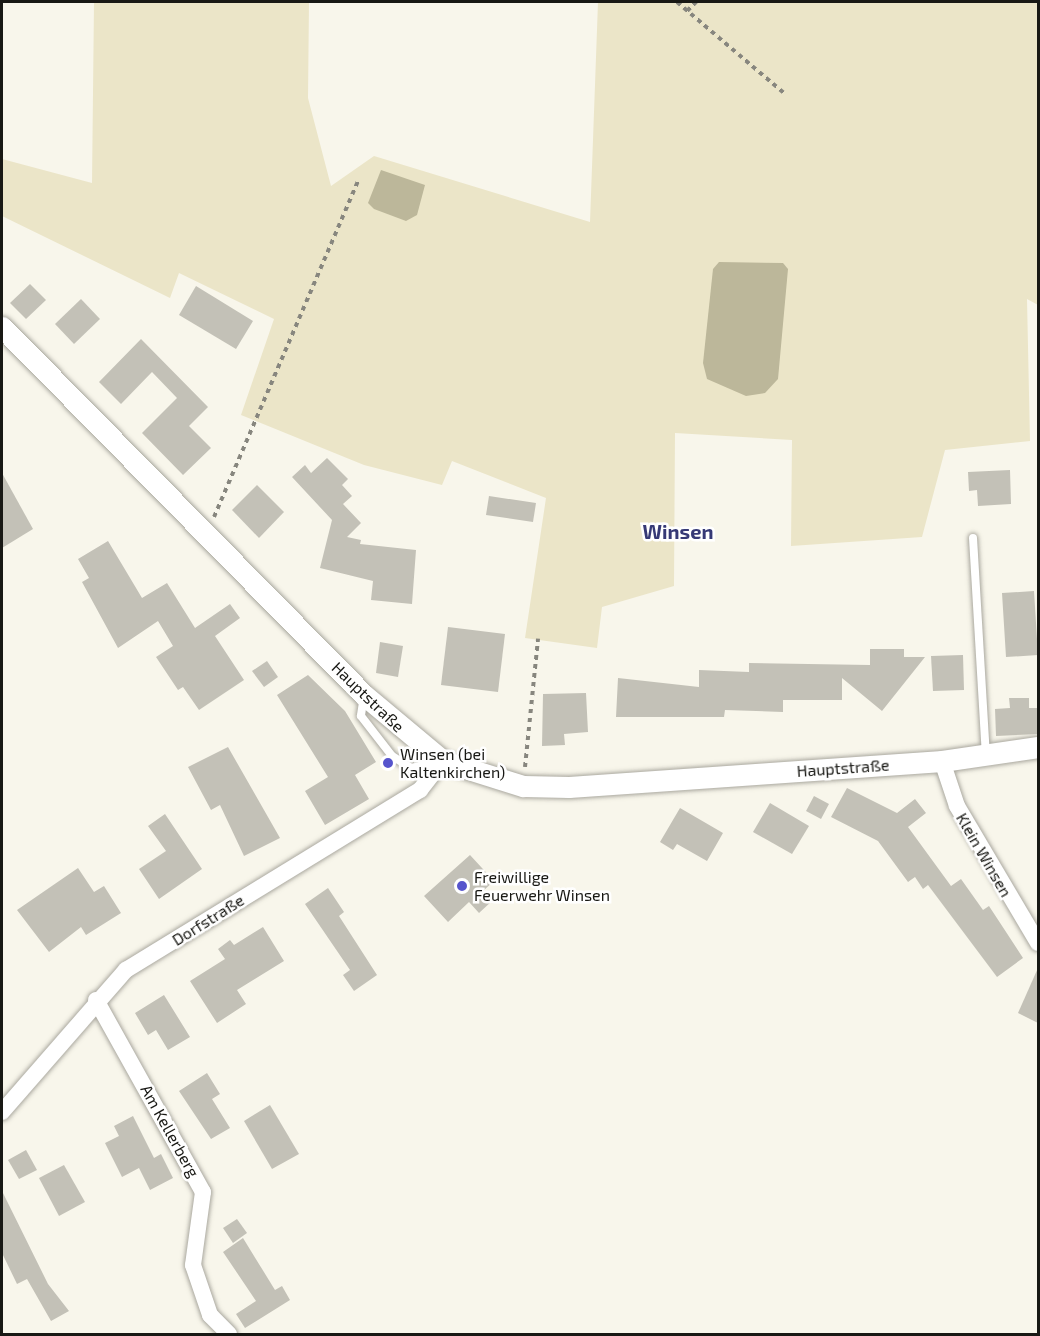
<!DOCTYPE html>
<meta charset="utf-8">
<style>
body{margin:0}
#map{position:relative;width:1040px;height:1336px;overflow:hidden;background:#f8f6eb;font-family:"Exo 2",sans-serif}
div>[style]{position:absolute}
.green>*{inset:0;background:#ebe5c8}
.water>*{inset:0;background:#bcb79a}
.building>*{inset:0;background:#c3c1b7}
.path>*{height:4px;margin-top:-2px;transform-origin:0;background:repeating-linear-gradient(90deg,#87867e 0 4.5px,transparent 0 9px)}
.roads{filter:drop-shadow(0 0 2px #aaa89f) drop-shadow(0 0 2px #aaa89f)}
.service>*{height:8px;margin:-4px;padding:0 4px;transform-origin:4px;border-radius:4px;background:#fff}
.minor>*{height:16px;margin:-8px;padding:0 8px;transform-origin:8px;border-radius:8px;background:#fff}
.tertiary>*{height:21px;margin:-10.5px;padding:0 10.5px;transform-origin:10.5px;border-radius:10.5px;background:#fff}
.dots>*{width:16px;height:16px;translate:-50% -50%;box-sizing:border-box;border:3px solid #fff;border-radius:50%}
span{translate:-50% -50%;white-space:nowrap;text-align:center;line-height:1.15;-webkit-text-stroke:5px #fff;paint-order:stroke}
.street-label{font-size:16px;color:#181814}
.poi-label{font-size:16px;color:#181814}
.left{translate:0 -50%;text-align:left}
.quarter-label{font-size:20px;color:#363975;font-weight:700}
.frame{position:absolute;inset:0;border:3px solid #181814;pointer-events:none}
</style>
<div id="map">
<div class="green">
<div style="clip-path:polygon(94px 2px,309px 2px,308px 98px,331px 186px,374px 156px,590px 222px,598px 2px,1038px 2px,1038px 305px,1027px 299px,1030px 441px,945px 450px,922px 537px,791px 546px,792px 440px,675px 433px,674px 586px,602px 607px,597px 648px,525px 638px,546px 498px,452px 461px,442px 485px,364px 465px,241px 415px,274px 319px,179px 273px,170px 298px,2px 216px,2px 159px,92px 183px)"></div>
</div>
<div class="water">
<div style="clip-path:polygon(381px 170px,425px 185px,417px 215px,406px 221px,374px 209px,368px 203px)"></div>
<div style="clip-path:polygon(719px 262px,783px 263px,788px 269px,778px 379px,765px 393px,746px 396px,707px 379px,703px 363px,713px 269px)"></div>
</div>
<div class="building">
<div style="clip-path:polygon(30px 284px,46px 300px,26px 319px,10px 303px)"></div>
<div style="clip-path:polygon(196px 286px,253px 321px,236px 349px,179px 315px)"></div>
<div style="clip-path:polygon(81px 299px,100px 319px,74px 344px,55px 324px)"></div>
<div style="clip-path:polygon(141px 339px,208px 407px,189px 426px,211px 448px,183px 475px,142px 433px,177px 398px,152px 372px,121px 404px,99px 382px)"></div>
<div style="clip-path:polygon(327px 458px,348px 479px,342px 485px,352px 496px,343px 504px,361px 523px,347px 537px,361px 540px,360px 544px,416px 550px,412px 604px,371px 600px,373px 581px,320px 568px,332px 520px,292px 477px,305px 465px,311px 473px)"></div>
<div style="clip-path:polygon(1010px 470px,1011px 504px,978px 506px,977px 490px,969px 491px,968px 472px)"></div>
<div style="clip-path:polygon(2px 473px,33px 529px,2px 548px)"></div>
<div style="clip-path:polygon(257px 485px,284px 512px,259px 538px,232px 510px)"></div>
<div style="clip-path:polygon(489px 496px,536px 503px,533px 522px,486px 515px)"></div>
<div style="clip-path:polygon(108px 541px,142px 598px,167px 583px,195px 628px,230px 604px,240px 618px,215px 636px,244px 680px,199px 710px,183px 687px,178px 690px,156px 657px,173px 646px,158px 621px,118px 648px,82px 582px,89px 578px,78px 559px)"></div>
<div style="clip-path:polygon(1034px 591px,1038px 655px,1006px 657px,1002px 593px)"></div>
<div style="clip-path:polygon(448px 627px,505px 634px,498px 692px,441px 685px)"></div>
<div style="clip-path:polygon(380px 642px,403px 646px,398px 677px,376px 673px)"></div>
<div style="clip-path:polygon(870px 649px,904px 649px,904px 657px,925px 657px,882px 711px,842px 678px,842px 700px,783px 700px,783px 712px,725px 710px,724px 717px,616px 717px,618px 678px,699px 687px,699px 670px,749px 672px,749px 663px,870px 665px)"></div>
<div style="clip-path:polygon(963px 655px,964px 690px,933px 691px,931px 656px)"></div>
<div style="clip-path:polygon(267px 661px,278px 677px,264px 687px,252px 671px)"></div>
<div style="clip-path:polygon(308px 675px,345px 711px,376px 762px,355px 775px,369px 799px,325px 825px,305px 791px,328px 777px,277px 695px)"></div>
<div style="clip-path:polygon(586px 693px,588px 732px,564px 734px,565px 745px,542px 746px,543px 694px)"></div>
<div style="clip-path:polygon(1009px 698px,1029px 698px,1029px 708px,1038px 708px,1038px 734px,996px 736px,995px 709px,1010px 708px)"></div>
<div style="clip-path:polygon(228px 747px,280px 838px,244px 856px,220px 805px,211px 810px,188px 767px)"></div>
<div style="clip-path:polygon(847px 788px,897px 813px,915px 799px,926px 813px,908px 827px,951px 886px,961px 879px,983px 910px,989px 906px,1023px 958px,997px 977px,928px 885px,923px 889px,915px 877px,908px 882px,878px 841px,831px 817px)"></div>
<div style="clip-path:polygon(814px 796px,829px 804px,821px 819px,806px 811px)"></div>
<div style="clip-path:polygon(770px 803px,809px 826px,792px 854px,753px 832px)"></div>
<div style="clip-path:polygon(680px 808px,723px 833px,707px 861px,677px 844px,673px 850px,660px 842px)"></div>
<div style="clip-path:polygon(165px 814px,202px 869px,159px 899px,139px 869px,166px 851px,148px 826px)"></div>
<div style="clip-path:polygon(470px 855px,494px 881px,483px 891px,492px 901px,479px 913px,469px 902px,448px 922px,424px 896px)"></div>
<div style="clip-path:polygon(78px 868px,94px 892px,104px 886px,121px 913px,86px 935px,81px 927px,49px 952px,17px 910px)"></div>
<div style="clip-path:polygon(328px 888px,344px 912px,339px 916px,377px 975px,354px 991px,343px 975px,350px 970px,305px 904px)"></div>
<div style="clip-path:polygon(263px 927px,284px 961px,237px 990px,246px 1004px,217px 1023px,190px 981px,225px 959px,218px 949px,230px 940px,234px 945px)"></div>
<div style="clip-path:polygon(1038px 968px,1038px 1023px,1018px 1013px)"></div>
<div style="clip-path:polygon(164px 995px,190px 1037px,168px 1050px,156px 1030px,148px 1035px,135px 1013px)"></div>
<div style="clip-path:polygon(207px 1073px,220px 1094px,212px 1099px,230px 1128px,211px 1139px,179px 1091px)"></div>
<div style="clip-path:polygon(270px 1105px,299px 1154px,272px 1169px,244px 1121px)"></div>
<div style="clip-path:polygon(133px 1116px,154px 1158px,161px 1154px,173px 1178px,150px 1190px,139px 1168px,122px 1177px,105px 1143px,119px 1136px,114px 1126px)"></div>
<div style="clip-path:polygon(26px 1150px,37px 1170px,19px 1179px,8px 1160px)"></div>
<div style="clip-path:polygon(64px 1165px,85px 1202px,59px 1216px,39px 1178px)"></div>
<div style="clip-path:polygon(2px 1191px,48px 1284px,69px 1311px,51px 1321px,27px 1279px,17px 1284px,2px 1253px)"></div>
<div style="clip-path:polygon(237px 1219px,247px 1233px,233px 1243px,223px 1228px)"></div>
<div style="clip-path:polygon(243px 1238px,275px 1290px,282px 1286px,290px 1300px,245px 1328px,236px 1314px,256px 1301px,223px 1252px)"></div>
</div>
<div class="path">
<div style="left:677px;top:2px;width:142px;rotate:40.4deg"></div>
<div style="left:687px;top:11px;width:13px;rotate:-45deg"></div>
<div style="left:214px;top:517px;width:368px;rotate:-66.8deg"></div>
<div style="left:525px;top:767px;width:129px;rotate:-84.2deg"></div>
</div>
<div class="roads">
<div class="service">
<div style="left:973px;top:538px;width:216px;rotate:86.6deg"></div>
<div style="left:364px;top:696px;width:20px;rotate:99deg"></div>
<div style="left:361px;top:716px;width:51px;rotate:52.2deg"></div>
<div style="left:392px;top:756px;width:22px;rotate:32deg"></div>
<div style="left:411px;top:768px;width:29px;rotate:-12deg"></div>
</div>
<div class="minor">
<div style="left:942px;top:761px;width:47px;rotate:71.6deg"></div>
<div style="left:957px;top:806px;width:159px;rotate:59.4deg"></div>
<div style="left:96px;top:1000px;width:220px;rotate:60.9deg"></div>
<div style="left:203px;top:1192px;width:74px;rotate:97.8deg"></div>
<div style="left:193px;top:1265px;width:53px;rotate:71.2deg"></div>
<div style="left:210px;top:1315px;width:27px;rotate:45deg"></div>
<div style="left:2px;top:1112px;width:189px;rotate:-48.9deg"></div>
<div style="left:126px;top:970px;width:345px;rotate:-31.5deg"></div>
<div style="left:420px;top:790px;width:37px;rotate:-52deg"></div>
</div>
<div class="tertiary">
<div style="left:2px;top:327px;width:516px;rotate:45.47deg"></div>
<div style="left:364px;top:695px;width:103px;rotate:39.9deg"></div>
<div style="left:443px;top:761px;width:84px;rotate:17.4deg"></div>
<div style="left:523px;top:786px;width:46px;rotate:1.2deg"></div>
<div style="left:569px;top:787px;width:374px;rotate:-4deg"></div>
<div style="left:942px;top:761px;width:97px;rotate:-8.3deg"></div>
</div>
</div>
<div class="dots">
<div style="left:388px;top:763px;background:#5654cc"></div>
<div style="left:462px;top:886px;background:#5654cc"></div>
</div>
<div class="street-label">
<span style="left:368px;top:697px;rotate:44deg">Hauptstraße</span>
<span style="left:843px;top:768px;rotate:-4deg">Hauptstraße</span>
<span style="left:984px;top:855px;rotate:60deg">Klein Winsen</span>
<span style="left:208px;top:920px;rotate:-32deg">Dorfstraße</span>
<span style="left:170px;top:1131px;rotate:61deg">Am Kellerberg</span>
</div>
<div class="poi-label">
<span class="left" style="left:400px;top:763px">Winsen (bei<br>Kaltenkirchen)</span>
<span class="left" style="left:474px;top:886px">Freiwillige<br>Feuerwehr Winsen</span>
</div>
<div class="quarter-label">
<span style="left:678px;top:531px">Winsen</span>
</div>
<div class="frame"></div>
</div>
